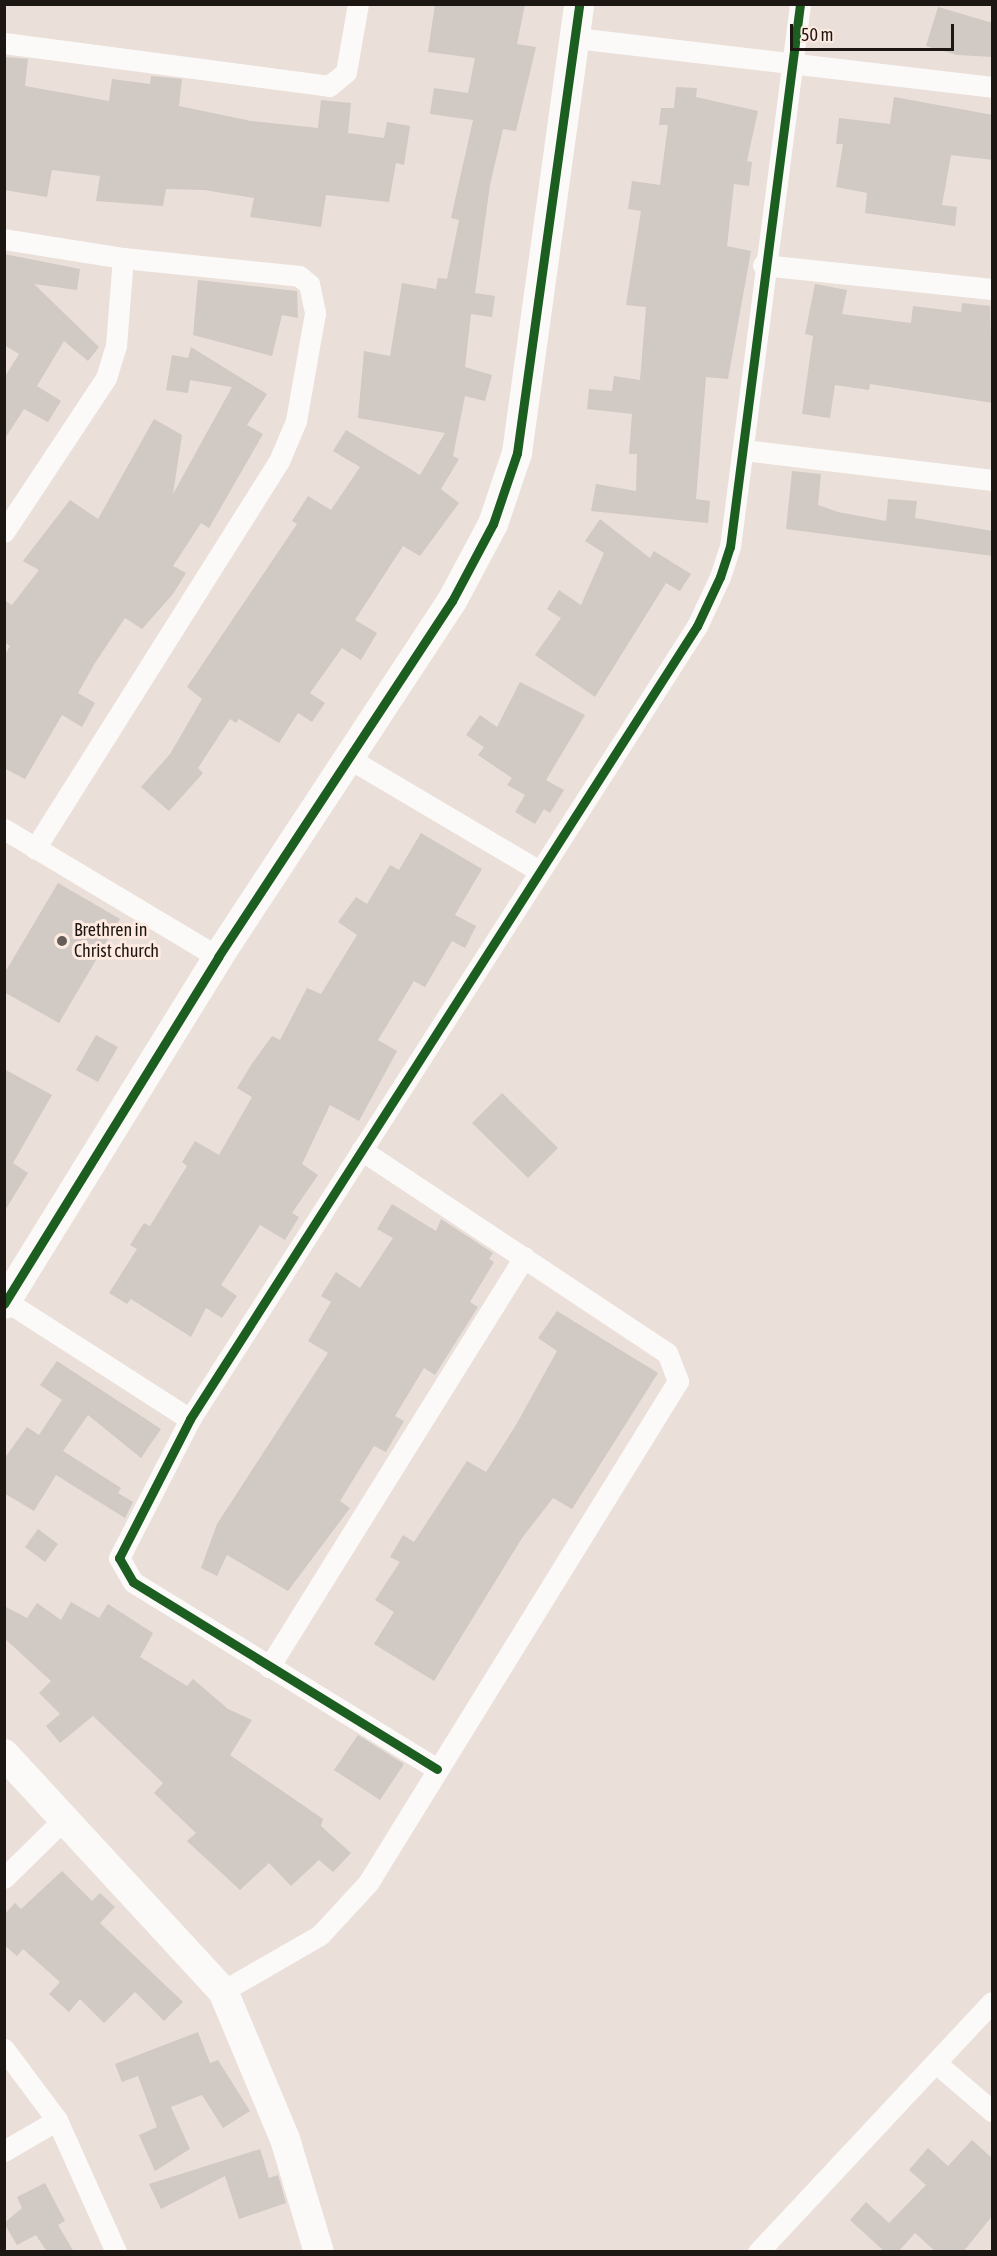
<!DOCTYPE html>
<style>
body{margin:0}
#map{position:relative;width:997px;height:2256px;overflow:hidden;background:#eadfd9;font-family:"Asap Condensed",sans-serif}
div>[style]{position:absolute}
.building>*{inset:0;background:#d1c9c4}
.street>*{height:21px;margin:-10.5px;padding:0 10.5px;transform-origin:10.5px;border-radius:10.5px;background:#fcfaf9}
.secondary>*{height:30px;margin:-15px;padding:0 15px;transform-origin:15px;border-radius:15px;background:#fcfaf9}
.cycleway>*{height:9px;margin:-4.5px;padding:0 4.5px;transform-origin:4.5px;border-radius:4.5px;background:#1b5e20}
.dots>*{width:16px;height:16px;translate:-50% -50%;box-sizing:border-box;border:3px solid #feeae0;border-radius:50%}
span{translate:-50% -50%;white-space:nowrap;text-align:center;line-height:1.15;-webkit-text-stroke:6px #feeae0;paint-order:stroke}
.poi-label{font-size:18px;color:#1d1713}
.left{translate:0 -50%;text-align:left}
.frame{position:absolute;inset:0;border:6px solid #1d1713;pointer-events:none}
.scale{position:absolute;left:790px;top:24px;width:164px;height:27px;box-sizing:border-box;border:3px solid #1d1713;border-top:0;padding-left:8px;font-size:18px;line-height:21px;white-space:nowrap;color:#1d1713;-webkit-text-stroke:4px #feeae0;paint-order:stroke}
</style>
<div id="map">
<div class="building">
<div style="clip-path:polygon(435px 4px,525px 4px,517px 44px,536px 47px,516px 131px,503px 129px,490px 185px,475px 293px,495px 296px,492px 317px,471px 314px,465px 367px,492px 375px,485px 401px,465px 396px,453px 456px,459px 459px,441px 489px,459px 503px,420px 556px,403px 546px,355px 620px,377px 633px,361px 660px,342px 648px,310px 693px,325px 703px,312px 722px,298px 713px,279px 743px,239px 719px,236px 723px,230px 719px,198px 768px,203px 773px,169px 811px,141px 787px,170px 754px,202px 699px,187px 687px,297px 524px,292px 521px,308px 496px,331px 510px,360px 467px,333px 451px,346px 430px,420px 475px,445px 433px,358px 418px,364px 351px,390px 356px,402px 283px,436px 289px,438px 278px,447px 279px,459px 220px,451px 218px,473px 120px,430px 114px,434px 88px,468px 93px,475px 58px,428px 52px)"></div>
<div style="clip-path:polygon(938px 7px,993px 23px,993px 57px,957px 55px,926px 46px)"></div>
<div style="clip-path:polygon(4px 57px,28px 59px,25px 86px,109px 101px,112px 79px,150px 84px,151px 76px,182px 79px,179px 106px,251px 121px,318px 128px,321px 100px,351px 103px,348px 133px,384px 138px,387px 122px,410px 126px,404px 165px,396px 163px,389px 202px,326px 195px,321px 227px,250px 217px,254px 198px,204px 190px,166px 189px,163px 206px,96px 201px,100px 176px,52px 170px,47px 197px,4px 190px)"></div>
<div style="clip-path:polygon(676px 87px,697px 88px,696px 97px,758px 111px,747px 161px,752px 162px,749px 186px,734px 184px,727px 246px,751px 251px,728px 379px,706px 377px,696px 499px,710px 501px,708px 523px,591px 511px,596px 484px,636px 491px,637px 454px,629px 454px,632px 414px,587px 409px,589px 389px,612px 391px,614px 376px,640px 380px,646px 307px,626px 305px,641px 211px,628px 209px,632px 181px,660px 185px,668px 125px,659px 125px,661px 108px,674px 108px)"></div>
<div style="clip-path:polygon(894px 97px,993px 115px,993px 160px,951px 155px,942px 205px,957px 207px,955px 226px,865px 213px,867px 193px,836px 187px,843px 144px,836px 144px,839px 118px,890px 124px)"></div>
<div style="clip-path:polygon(4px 254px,80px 269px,77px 290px,34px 284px,99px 347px,88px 361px,64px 341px,37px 386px,61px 401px,48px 422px,24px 409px,4px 440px,4px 378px,19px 354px,4px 345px)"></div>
<div style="clip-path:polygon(198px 280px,297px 291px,298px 318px,282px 315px,272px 356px,193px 335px)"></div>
<div style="clip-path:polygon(815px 284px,847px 290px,842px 314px,911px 323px,913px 306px,961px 312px,962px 303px,990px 306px,993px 403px,870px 384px,869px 390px,835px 385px,830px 418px,802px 414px,813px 336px,805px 334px)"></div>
<div style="clip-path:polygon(191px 347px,267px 394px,247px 425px,263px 434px,209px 528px,201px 523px,173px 566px,186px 573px,173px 594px,142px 629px,125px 618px,95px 663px,78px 693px,95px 703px,82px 727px,62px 715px,25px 779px,4px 768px,4px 656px,10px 646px,4px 642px,4px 600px,12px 605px,39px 570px,23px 561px,70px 500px,98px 519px,154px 419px,182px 435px,173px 494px,232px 387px,190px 380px,188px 393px,166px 390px,172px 355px,188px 358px)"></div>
<div style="clip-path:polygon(792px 471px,821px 474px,818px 505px,838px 512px,886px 521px,888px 499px,917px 501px,915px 518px,993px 531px,993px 556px,786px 529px)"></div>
<div style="clip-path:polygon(600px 519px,650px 558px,654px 551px,691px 574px,680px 591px,666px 583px,595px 697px,535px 655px,561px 618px,547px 609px,559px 590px,581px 605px,604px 553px,585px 541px)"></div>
<div style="clip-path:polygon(520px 682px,585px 715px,546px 780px,564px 790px,550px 813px,544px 809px,535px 824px,515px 812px,525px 795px,507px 785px,512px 778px,478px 755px,484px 747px,466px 735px,480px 715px,497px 727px)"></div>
<div style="clip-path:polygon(421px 833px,482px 869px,455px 915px,476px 926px,465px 948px,452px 941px,425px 987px,414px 981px,378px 1040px,397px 1051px,359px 1121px,330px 1105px,302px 1164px,318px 1175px,292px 1213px,299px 1217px,285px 1240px,260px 1225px,221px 1285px,237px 1296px,222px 1318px,206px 1308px,191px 1337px,131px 1299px,127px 1304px,109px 1293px,137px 1249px,130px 1245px,144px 1223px,150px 1226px,187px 1166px,182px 1162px,195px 1141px,219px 1155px,252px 1097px,237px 1088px,253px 1062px,272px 1036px,280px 1040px,307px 988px,321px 994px,357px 935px,338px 922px,356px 897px,367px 904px,390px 865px,399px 870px)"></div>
<div style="clip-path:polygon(58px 883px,120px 919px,59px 1023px,4px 992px,4px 974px)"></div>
<div style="clip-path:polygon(96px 1035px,118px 1047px,98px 1082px,76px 1070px)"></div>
<div style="clip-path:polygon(4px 1069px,52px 1095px,13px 1163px,28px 1173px,4px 1212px)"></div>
<div style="clip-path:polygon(502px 1093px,558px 1148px,528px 1178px,472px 1123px)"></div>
<div style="clip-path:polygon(392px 1204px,436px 1231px,441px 1219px,493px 1253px,489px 1259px,494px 1262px,470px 1302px,478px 1307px,435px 1375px,424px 1368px,395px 1416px,404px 1421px,386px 1452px,374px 1446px,340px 1501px,350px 1508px,288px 1591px,227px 1555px,217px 1576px,201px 1568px,217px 1524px,328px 1353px,308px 1341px,331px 1302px,321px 1296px,336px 1272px,360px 1288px,393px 1238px,377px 1229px)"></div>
<div style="clip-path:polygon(557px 1311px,658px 1373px,572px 1509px,553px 1498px,522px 1538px,434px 1681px,374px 1644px,394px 1612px,375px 1600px,400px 1562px,390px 1557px,403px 1535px,414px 1542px,467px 1461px,486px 1472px,516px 1425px,557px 1351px,538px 1338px)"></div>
<div style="clip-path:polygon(57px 1361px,161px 1429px,141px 1458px,88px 1415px,63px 1451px,121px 1488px,118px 1493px,133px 1502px,125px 1518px,56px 1475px,34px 1511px,4px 1493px,4px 1459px,27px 1427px,39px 1435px,62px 1400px,40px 1385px)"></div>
<div style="clip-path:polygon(38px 1529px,58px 1544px,45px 1562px,25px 1547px)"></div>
<div style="clip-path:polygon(71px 1602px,99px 1618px,108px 1604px,153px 1633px,140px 1657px,187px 1686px,193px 1679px,228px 1709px,252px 1720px,230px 1755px,323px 1819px,321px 1826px,351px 1853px,333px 1872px,319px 1860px,291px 1886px,269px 1863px,240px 1890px,187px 1841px,196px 1833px,154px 1793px,163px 1783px,93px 1716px,60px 1743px,46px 1726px,60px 1714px,39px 1693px,51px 1681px,4px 1638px,4px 1606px,27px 1618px,37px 1603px,61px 1620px)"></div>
<div style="clip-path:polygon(358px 1735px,404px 1764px,380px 1800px,334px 1770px)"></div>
<div style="clip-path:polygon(62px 1871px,92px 1901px,100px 1893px,115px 1907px,100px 1923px,183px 2002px,164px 2021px,135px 1992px,104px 2023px,80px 1999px,69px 2012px,49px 1994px,60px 1982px,23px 1949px,17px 1956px,4px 1945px,4px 1915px,15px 1903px,21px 1909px)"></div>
<div style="clip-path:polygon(198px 2032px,210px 2063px,218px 2060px,250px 2111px,223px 2128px,202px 2095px,171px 2107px,190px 2149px,155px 2171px,139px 2135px,157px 2127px,138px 2076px,122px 2082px,115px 2064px)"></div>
<div style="clip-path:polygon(972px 2140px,993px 2159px,993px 2215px,963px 2252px,936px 2252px,915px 2233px,898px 2252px,885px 2252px,850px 2220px,866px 2202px,889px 2223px,926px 2185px,909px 2170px,928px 2148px,948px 2166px)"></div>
<div style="clip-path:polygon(260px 2149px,269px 2178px,278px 2175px,286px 2203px,239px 2219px,225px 2176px,161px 2209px,149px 2184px)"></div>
<div style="clip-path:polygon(45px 2183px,65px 2221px,58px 2225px,74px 2252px,47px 2252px,36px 2235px,17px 2245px,4px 2223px,22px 2208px,17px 2197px)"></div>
</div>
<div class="street">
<div style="left:576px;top:38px;width:419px;rotate:6.7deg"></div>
<div style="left:4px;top:43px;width:328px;rotate:7.5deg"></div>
<div style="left:329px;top:86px;width:22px;rotate:-39deg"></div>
<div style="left:346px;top:72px;width:69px;rotate:-80deg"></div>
<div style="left:4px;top:239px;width:121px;rotate:9.1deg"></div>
<div style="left:123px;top:258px;width:177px;rotate:5.8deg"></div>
<div style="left:299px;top:276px;width:13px;rotate:39deg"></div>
<div style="left:309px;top:284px;width:30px;rotate:78deg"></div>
<div style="left:315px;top:313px;width:110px;rotate:100deg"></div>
<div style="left:296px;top:421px;width:43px;rotate:113deg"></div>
<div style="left:279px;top:461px;width:458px;rotate:122.2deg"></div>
<div style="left:763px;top:265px;width:230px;rotate:6deg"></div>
<div style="left:744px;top:450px;width:250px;rotate:6.9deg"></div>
<div style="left:4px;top:532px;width:185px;rotate:-56.5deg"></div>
<div style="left:106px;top:378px;width:34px;rotate:-73deg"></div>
<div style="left:116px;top:346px;width:88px;rotate:-85.5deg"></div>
<div style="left:350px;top:759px;width:218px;rotate:30.6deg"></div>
<div style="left:4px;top:829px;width:249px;rotate:30.9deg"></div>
<div style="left:6px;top:1301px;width:219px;rotate:32.7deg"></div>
<div style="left:269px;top:1667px;width:483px;rotate:-58.1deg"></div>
<div style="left:437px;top:1769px;width:357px;rotate:-148.4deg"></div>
<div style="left:133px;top:1582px;width:28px;rotate:-120deg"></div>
<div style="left:119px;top:1558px;width:156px;rotate:-62.9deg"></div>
<div style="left:190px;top:1419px;width:941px;rotate:-57.41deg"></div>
<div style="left:697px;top:626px;width:54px;rotate:-64.9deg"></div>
<div style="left:720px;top:577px;width:32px;rotate:-72deg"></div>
<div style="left:730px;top:547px;width:547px;rotate:-82.65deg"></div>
<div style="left:4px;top:1878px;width:86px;rotate:-44.5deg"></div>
<div style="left:223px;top:1991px;width:112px;rotate:-30deg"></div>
<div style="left:320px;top:1935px;width:71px;rotate:-47.3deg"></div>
<div style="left:368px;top:1883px;width:590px;rotate:-58.3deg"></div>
<div style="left:678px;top:1381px;width:30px;rotate:-111deg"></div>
<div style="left:667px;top:1353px;width:367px;rotate:-146.4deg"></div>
<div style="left:4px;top:2049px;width:89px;rotate:53.3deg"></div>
<div style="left:57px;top:2120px;width:145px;rotate:65.9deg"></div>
<div style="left:936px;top:2063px;width:74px;rotate:40.6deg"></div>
<div style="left:4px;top:2151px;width:61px;rotate:-30.3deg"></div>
<div style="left:758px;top:2252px;width:342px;rotate:-46.9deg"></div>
</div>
<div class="secondary">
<div style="left:4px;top:1304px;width:408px;rotate:-58.3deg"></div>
<div style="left:218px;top:957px;width:426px;rotate:-56.7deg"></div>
<div style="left:452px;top:601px;width:87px;rotate:-62deg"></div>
<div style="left:493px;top:524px;width:75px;rotate:-71.3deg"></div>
<div style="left:517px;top:453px;width:453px;rotate:-82.1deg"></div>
<div style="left:4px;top:1754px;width:323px;rotate:47.3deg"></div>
<div style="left:223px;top:1991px;width:160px;rotate:67.3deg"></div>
<div style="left:285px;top:2139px;width:118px;rotate:73.3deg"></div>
</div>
<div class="cycleway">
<div style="left:4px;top:1304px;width:408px;rotate:-58.3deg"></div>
<div style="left:218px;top:957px;width:426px;rotate:-56.7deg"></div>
<div style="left:452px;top:601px;width:87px;rotate:-62deg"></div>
<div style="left:493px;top:524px;width:75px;rotate:-71.3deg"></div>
<div style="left:517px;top:453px;width:453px;rotate:-82.1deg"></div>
<div style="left:437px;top:1769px;width:357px;rotate:-148.4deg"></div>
<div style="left:133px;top:1582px;width:28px;rotate:-120deg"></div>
<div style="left:119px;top:1558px;width:156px;rotate:-62.9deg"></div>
<div style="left:190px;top:1419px;width:941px;rotate:-57.41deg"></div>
<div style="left:697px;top:626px;width:54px;rotate:-64.9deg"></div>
<div style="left:720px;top:577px;width:32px;rotate:-72deg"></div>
<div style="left:730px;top:547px;width:547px;rotate:-82.65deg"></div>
</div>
<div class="dots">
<div style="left:62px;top:941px;background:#655d58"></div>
</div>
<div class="poi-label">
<span class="left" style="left:74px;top:941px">Brethren in<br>Christ church</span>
</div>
<div class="frame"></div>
<div class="scale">50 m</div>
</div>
